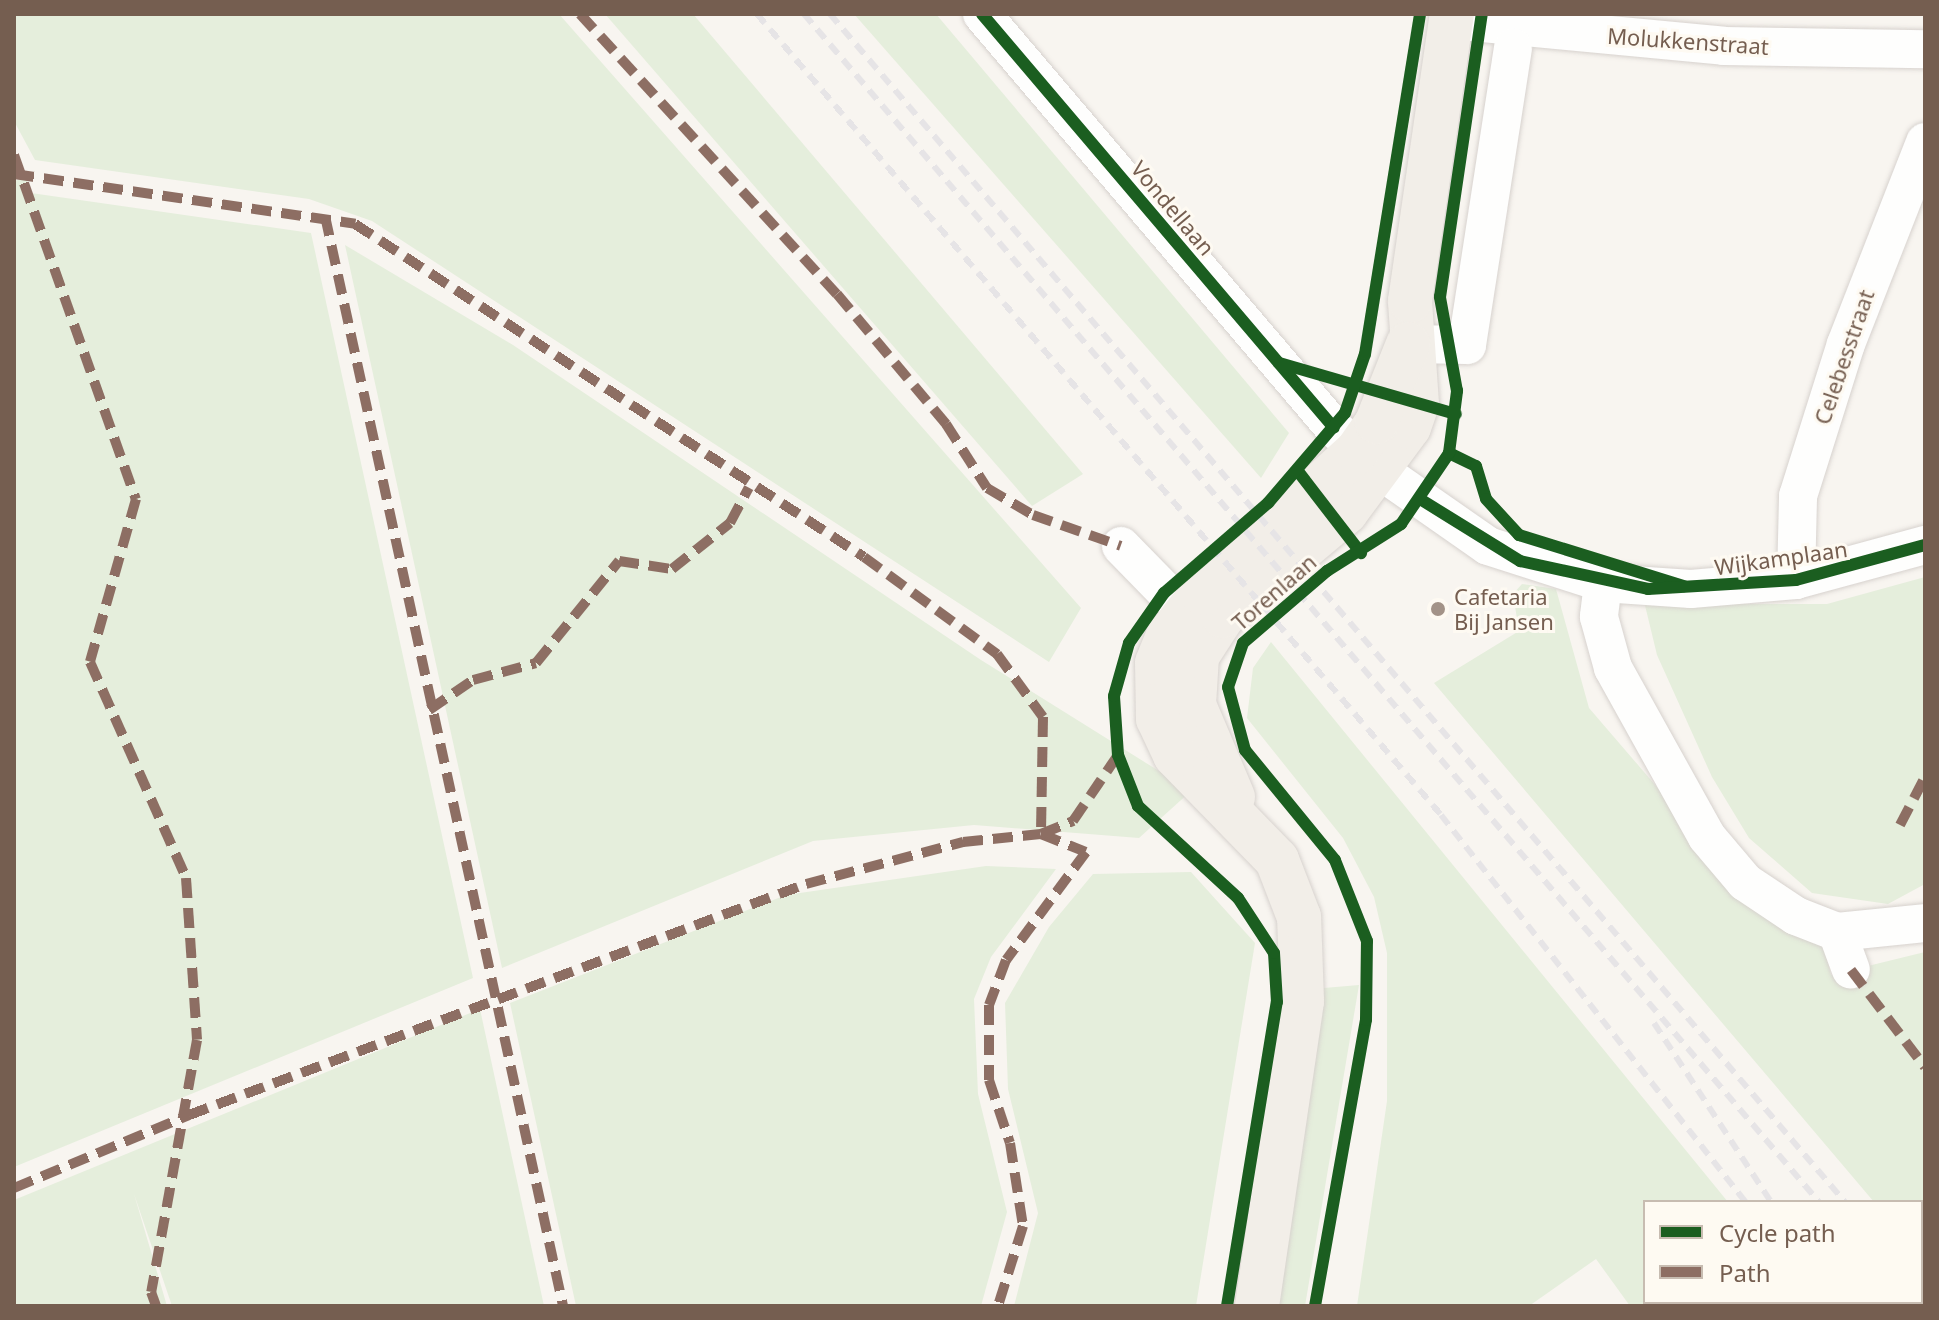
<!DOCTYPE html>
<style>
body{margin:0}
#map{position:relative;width:1939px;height:1320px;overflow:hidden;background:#f8f5f0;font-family:"Noto Sans",sans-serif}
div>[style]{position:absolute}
.green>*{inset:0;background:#e5eedc}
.roads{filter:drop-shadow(0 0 2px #d7d2ce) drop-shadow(0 0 2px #d7d2ce)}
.minor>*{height:38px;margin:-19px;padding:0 19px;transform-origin:19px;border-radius:19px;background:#fefefd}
.major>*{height:44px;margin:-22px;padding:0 22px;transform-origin:22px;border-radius:22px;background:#f2eee8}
.rail>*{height:6px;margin-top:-3px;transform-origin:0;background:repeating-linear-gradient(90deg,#e6e4e6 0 12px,transparent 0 20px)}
.quiet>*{height:10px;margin-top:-5px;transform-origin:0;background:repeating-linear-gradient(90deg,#8d6e63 0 20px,transparent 0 30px)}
.cycleway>*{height:12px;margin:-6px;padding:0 6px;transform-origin:6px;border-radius:6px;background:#1b5e20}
.dots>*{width:22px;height:22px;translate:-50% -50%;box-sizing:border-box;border:4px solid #fefaf2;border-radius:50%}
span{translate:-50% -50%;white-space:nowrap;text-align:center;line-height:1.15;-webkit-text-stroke:6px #fefaf2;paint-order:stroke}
.street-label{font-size:22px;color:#755e50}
.poi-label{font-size:22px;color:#755e50}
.left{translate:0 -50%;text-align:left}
.frame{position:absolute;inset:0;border:16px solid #755e50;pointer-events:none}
.legend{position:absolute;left:1643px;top:1200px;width:280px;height:104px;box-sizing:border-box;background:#fefaf2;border:2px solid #c7bcb1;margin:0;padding:10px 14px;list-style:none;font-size:24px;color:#755e50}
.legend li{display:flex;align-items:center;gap:16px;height:40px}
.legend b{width:40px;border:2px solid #c7bcb1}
</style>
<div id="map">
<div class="green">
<div style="clip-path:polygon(14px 14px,559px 14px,1081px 608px,1049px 662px,372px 221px,309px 199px,35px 160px,14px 121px)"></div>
<div style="clip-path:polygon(605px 14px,693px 14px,1083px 474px,1032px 506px)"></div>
<div style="clip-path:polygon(854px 14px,936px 14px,1289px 433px,1261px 478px)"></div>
<div style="clip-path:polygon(25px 175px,31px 193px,311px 233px,473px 978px,14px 1167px,14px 182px)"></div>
<div style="clip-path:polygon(345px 245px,513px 345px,981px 660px,1191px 791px,1139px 838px,974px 825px,813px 841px,502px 968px)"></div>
<div style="clip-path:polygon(1925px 577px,1925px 884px,1888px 904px,1812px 893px,1749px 838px,1712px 777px,1657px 655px,1642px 593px,1697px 604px,1827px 604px)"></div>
<div style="clip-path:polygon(1522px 584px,1556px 589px,1589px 708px,1675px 808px,1803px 938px,1824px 947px,1831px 975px,1925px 952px,1925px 1263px,1921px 1202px,1874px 1202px,1434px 683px,1519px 631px,1513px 594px)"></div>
<div style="clip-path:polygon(1271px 642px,1728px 1202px,1645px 1202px,1645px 1302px,1800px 1306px,1630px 1306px,1596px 1259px,1529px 1306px,1357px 1306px,1387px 1101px,1387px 953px,1374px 897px,1343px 838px,1247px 718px,1253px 668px)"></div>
<div style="clip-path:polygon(986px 866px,1056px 869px,991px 957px,974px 999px,978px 1094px,1007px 1212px,981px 1306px,576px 1306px,510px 1003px,786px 895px)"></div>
<div style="clip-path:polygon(1191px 872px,1255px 943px,1196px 1306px,1014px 1306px,1038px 1213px,1008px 1089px,1005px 1003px,1049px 927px,1093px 874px)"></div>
<div style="clip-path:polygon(1359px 985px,1305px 1306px,1277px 1306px,1324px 988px)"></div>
<div style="clip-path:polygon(480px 1009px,544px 1306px,172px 1306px,134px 1194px,167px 1306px,14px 1306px,14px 1200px)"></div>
</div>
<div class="roads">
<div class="minor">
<div style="left:982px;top:14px;width:543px;rotate:49.63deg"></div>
<div style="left:1334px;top:428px;width:65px;rotate:42.5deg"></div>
<div style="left:1382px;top:472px;width:129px;rotate:34.9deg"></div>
<div style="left:1488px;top:546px;width:121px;rotate:17.8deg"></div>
<div style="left:1603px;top:583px;width:88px;rotate:3.9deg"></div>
<div style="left:1691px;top:589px;width:105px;rotate:-4.9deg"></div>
<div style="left:1796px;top:580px;width:134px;rotate:-15.2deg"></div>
<div style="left:1451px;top:20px;width:274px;rotate:5.4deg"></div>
<div style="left:1724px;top:46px;width:201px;rotate:0.9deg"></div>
<div style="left:1408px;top:344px;width:59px;rotate:1deg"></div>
<div style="left:1467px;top:345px;width:301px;rotate:-81.2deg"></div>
<div style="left:1121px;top:546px;width:123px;rotate:45.7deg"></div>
<div style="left:1796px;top:580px;width:84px;rotate:-88.6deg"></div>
<div style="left:1798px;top:496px;width:159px;rotate:-72.5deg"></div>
<div style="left:1846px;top:344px;width:217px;rotate:-68.6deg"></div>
<div style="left:1603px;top:583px;width:34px;rotate:97deg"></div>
<div style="left:1599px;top:617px;width:53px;rotate:74.6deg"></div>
<div style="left:1613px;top:668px;width:193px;rotate:60.9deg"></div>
<div style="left:1707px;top:837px;width:59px;rotate:49.8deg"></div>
<div style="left:1745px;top:882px;width:61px;rotate:33.7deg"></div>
<div style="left:1796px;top:916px;width:44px;rotate:21.3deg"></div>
<div style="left:1837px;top:932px;width:88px;rotate:-5.8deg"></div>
<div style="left:1837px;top:932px;width:40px;rotate:69.8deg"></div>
</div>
<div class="major">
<div style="left:1233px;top:797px;width:100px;rotate:-113deg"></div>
<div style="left:1194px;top:705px;width:49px;rotate:-86.5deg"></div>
<div style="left:1197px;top:656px;width:48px;rotate:-57deg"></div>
<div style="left:1223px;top:616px;width:161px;rotate:-40.2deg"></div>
<div style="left:1346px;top:512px;width:106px;rotate:-53.5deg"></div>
<div style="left:1409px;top:427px;width:24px;rotate:-71deg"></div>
<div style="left:1417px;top:404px;width:103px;rotate:-93.9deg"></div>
<div style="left:1410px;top:301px;width:290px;rotate:-81.7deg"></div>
<div style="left:1257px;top:1306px;width:308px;rotate:-81.6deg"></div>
<div style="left:1302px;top:1001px;width:84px;rotate:-92deg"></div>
<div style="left:1299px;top:917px;width:61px;rotate:-111.1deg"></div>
<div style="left:1277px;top:860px;width:146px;rotate:-134.2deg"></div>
<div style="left:1175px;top:755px;width:40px;rotate:-115deg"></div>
<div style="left:1158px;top:719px;width:56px;rotate:-91deg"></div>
<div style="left:1157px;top:663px;width:29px;rotate:-68deg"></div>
<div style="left:1168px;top:636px;width:55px;rotate:-51.7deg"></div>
<div style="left:1202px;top:593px;width:210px;rotate:-42.5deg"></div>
<div style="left:1357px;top:451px;width:35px;rotate:-55deg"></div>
<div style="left:1377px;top:422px;width:84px;rotate:-68.3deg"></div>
</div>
</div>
<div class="rail">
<div style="left:757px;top:14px;width:1053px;rotate:49.5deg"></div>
<div style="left:1441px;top:815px;width:492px;rotate:51.8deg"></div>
<div style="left:804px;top:14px;width:1563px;rotate:49.49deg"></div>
<div style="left:830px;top:14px;width:1563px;rotate:49.49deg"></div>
<div style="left:1654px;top:1023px;width:214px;rotate:56.8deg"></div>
<div style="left:1921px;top:1291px;width:6px;rotate:45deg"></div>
<div style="left:1818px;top:1302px;width:5px;rotate:53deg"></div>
<div style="left:1904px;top:1302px;width:6px;rotate:45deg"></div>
</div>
<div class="quiet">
<div style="left:580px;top:14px;width:380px;rotate:47.5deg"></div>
<div style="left:837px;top:294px;width:170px;rotate:50deg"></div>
<div style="left:946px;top:424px;width:76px;rotate:57.4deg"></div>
<div style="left:987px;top:488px;width:53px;rotate:30.4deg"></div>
<div style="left:1033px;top:515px;width:93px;rotate:19.4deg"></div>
<div style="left:14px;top:155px;width:365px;rotate:70.5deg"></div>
<div style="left:136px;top:499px;width:169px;rotate:105.8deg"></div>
<div style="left:90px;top:662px;width:236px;rotate:66deg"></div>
<div style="left:186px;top:878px;width:162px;rotate:86.1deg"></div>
<div style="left:197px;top:1040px;width:256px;rotate:100.3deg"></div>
<div style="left:151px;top:1292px;width:15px;rotate:70deg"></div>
<div style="left:14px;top:174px;width:345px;rotate:8.3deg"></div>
<div style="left:355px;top:224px;width:608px;rotate:33.19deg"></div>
<div style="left:864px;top:557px;width:165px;rotate:36.1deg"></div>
<div style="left:997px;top:654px;width:78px;rotate:53.9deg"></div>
<div style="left:1043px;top:717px;width:117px;rotate:91deg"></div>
<div style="left:1041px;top:834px;width:48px;rotate:21.8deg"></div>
<div style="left:1086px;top:852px;width:134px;rotate:126.5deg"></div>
<div style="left:1006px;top:960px;width:48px;rotate:110.7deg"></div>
<div style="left:989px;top:1005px;width:75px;rotate:90deg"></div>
<div style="left:989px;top:1080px;width:66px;rotate:71.6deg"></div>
<div style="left:1010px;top:1143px;width:84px;rotate:81.1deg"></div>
<div style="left:1023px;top:1226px;width:84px;rotate:107.4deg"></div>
<div style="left:325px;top:216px;width:1116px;rotate:77.68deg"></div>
<div style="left:429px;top:710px;width:53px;rotate:-34.3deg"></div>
<div style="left:473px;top:680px;width:65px;rotate:-15.1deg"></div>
<div style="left:536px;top:663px;width:132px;rotate:-50.9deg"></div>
<div style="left:619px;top:561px;width:54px;rotate:8.6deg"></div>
<div style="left:672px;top:569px;width:74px;rotate:-38.4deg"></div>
<div style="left:730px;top:523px;width:40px;rotate:-62deg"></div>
<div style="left:1900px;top:825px;width:54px;rotate:-62.5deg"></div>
<div style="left:1851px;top:970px;width:122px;rotate:52.7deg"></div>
<div style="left:14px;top:1188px;width:190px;rotate:-22.6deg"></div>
<div style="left:189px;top:1115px;width:659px;rotate:-20.53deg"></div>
<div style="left:806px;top:884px;width:163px;rotate:-15deg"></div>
<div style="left:963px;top:842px;width:78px;rotate:-5.9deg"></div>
<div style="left:1041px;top:834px;width:35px;rotate:-22deg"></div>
<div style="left:1073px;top:821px;width:80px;rotate:-55.7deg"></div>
</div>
<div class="cycleway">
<div style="left:982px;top:14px;width:543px;rotate:49.63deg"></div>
<div style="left:1279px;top:363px;width:184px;rotate:16.1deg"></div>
<div style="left:1449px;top:453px;width:30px;rotate:26deg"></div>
<div style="left:1476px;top:466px;width:34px;rotate:73deg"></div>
<div style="left:1486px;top:499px;width:49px;rotate:47.5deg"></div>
<div style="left:1519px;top:535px;width:173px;rotate:17.2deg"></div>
<div style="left:1297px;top:470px;width:105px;rotate:52.4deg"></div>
<div style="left:1420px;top:499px;width:118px;rotate:31.8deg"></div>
<div style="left:1520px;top:561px;width:131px;rotate:12.3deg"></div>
<div style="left:1648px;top:589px;width:148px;rotate:-3.5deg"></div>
<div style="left:1796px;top:580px;width:134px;rotate:-15.2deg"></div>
<div style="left:1227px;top:1306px;width:308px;rotate:-80.7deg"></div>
<div style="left:1277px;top:1002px;width:49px;rotate:-93.5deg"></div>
<div style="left:1274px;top:953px;width:66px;rotate:-123.2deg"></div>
<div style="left:1238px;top:898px;width:136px;rotate:-137.4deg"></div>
<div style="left:1138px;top:806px;width:55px;rotate:-111.4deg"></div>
<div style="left:1118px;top:755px;width:59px;rotate:-93.9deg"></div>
<div style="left:1114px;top:696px;width:55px;rotate:-74.2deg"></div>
<div style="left:1129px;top:643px;width:61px;rotate:-55deg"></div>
<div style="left:1164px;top:593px;width:138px;rotate:-40.9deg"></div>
<div style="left:1268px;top:503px;width:118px;rotate:-49.5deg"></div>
<div style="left:1345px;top:413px;width:62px;rotate:-71.3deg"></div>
<div style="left:1365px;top:354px;width:344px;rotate:-80.8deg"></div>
<div style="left:1315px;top:1306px;width:291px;rotate:-79.9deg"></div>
<div style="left:1366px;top:1020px;width:79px;rotate:-89.3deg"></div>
<div style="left:1367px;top:941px;width:87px;rotate:-111.6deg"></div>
<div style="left:1335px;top:860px;width:142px;rotate:-129.3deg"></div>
<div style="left:1245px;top:750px;width:65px;rotate:-105.1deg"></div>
<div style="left:1228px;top:687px;width:46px;rotate:-71.2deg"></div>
<div style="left:1243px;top:643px;width:111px;rotate:-40.6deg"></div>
<div style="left:1327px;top:571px;width:88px;rotate:-32.4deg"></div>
<div style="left:1401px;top:524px;width:86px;rotate:-55.9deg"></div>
<div style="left:1449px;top:453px;width:63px;rotate:-82.6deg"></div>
<div style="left:1457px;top:391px;width:96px;rotate:-100.3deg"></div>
<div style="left:1440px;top:297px;width:286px;rotate:-81.6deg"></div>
</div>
<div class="dots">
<div style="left:1438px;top:609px;background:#a39388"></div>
</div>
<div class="street-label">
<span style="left:1688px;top:41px;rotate:4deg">Molukkenstraat</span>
<span style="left:1173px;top:208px;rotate:50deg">Vondellaan</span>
<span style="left:1844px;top:357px;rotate:-71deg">Celebesstraat</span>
<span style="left:1781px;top:558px;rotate:-8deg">Wijkamplaan</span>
<span style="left:1274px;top:592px;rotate:-41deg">Torenlaan</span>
</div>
<div class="poi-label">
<span class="left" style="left:1454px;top:609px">Cafetaria<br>Bij Jansen</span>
</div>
<div class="frame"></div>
<ul class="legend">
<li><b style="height:10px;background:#1b5e20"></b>Cycle path</li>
<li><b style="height:10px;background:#8d6e63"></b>Path</li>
</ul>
</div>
